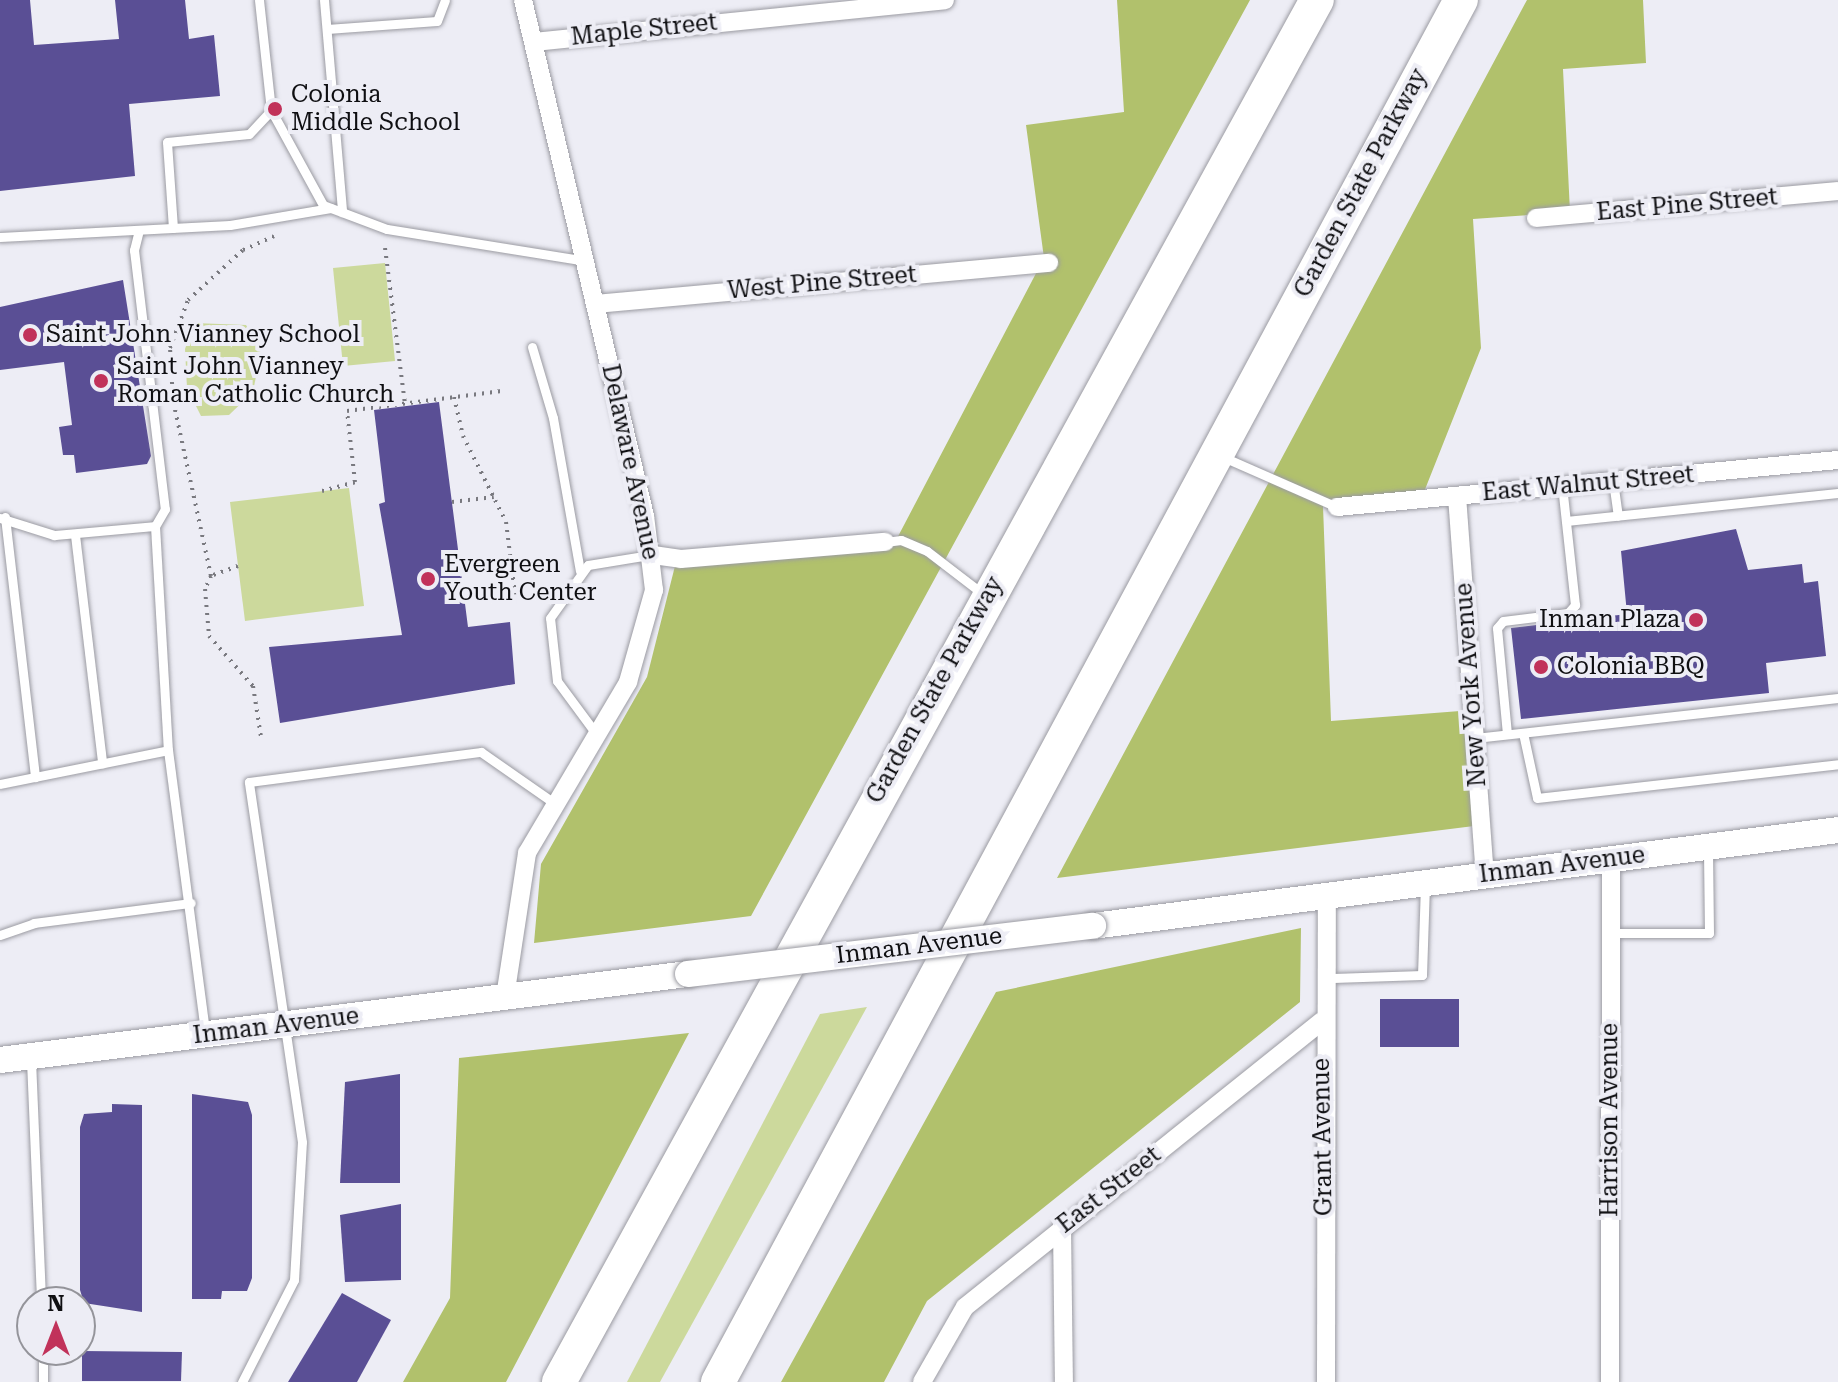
<!DOCTYPE html>
<style>
body{margin:0}
#map{position:relative;width:1838px;height:1382px;overflow:hidden;background:#ededf5;font-family:"Roboto Serif",serif}
div>[style]{position:absolute}
.green>*{inset:0;background:#ccd99c}
.forest>*{inset:0;background:#b1c16c}
.building>*{inset:0;background:#5a4f95}
.path>*{height:4px;margin-top:-2px;transform-origin:0;background:repeating-linear-gradient(90deg,#79797f 0 2px,transparent 0 8px)}
.roads{filter:drop-shadow(0 0 2px #9b9ba2) drop-shadow(0 0 2px #9b9ba2)}
.lane>*{height:9px;margin:-4.5px;padding:0 4.5px;transform-origin:4.5px;border-radius:4.5px;background:#fff}
.street>*{height:18px;margin:-9px;padding:0 9px;transform-origin:9px;border-radius:9px;background:#fff}
.secondary>*{height:26px;margin:-13px;padding:0 13px;transform-origin:13px;border-radius:13px;background:#fff}
.highway>*{height:34px;margin:-17px;padding:0 17px;transform-origin:17px;border-radius:17px;background:#fff}
.bridges{filter:drop-shadow(0 0 2px #9b9ba2) drop-shadow(0 0 2px #9b9ba2)}
.secondary-bridge>*{height:26px;margin:-13px;padding:0 13px;transform-origin:13px;border-radius:13px;background:#fff}
.dots>*{width:22px;height:22px;translate:-50% -50%;box-sizing:border-box;border:4px solid #ededf5;border-radius:50%}
span{translate:-50% -50%;white-space:nowrap;text-align:center;line-height:1.15;-webkit-text-stroke:8px #ededf5;paint-order:stroke}
.street-label{font-size:24px;color:#0f0f12}
.poi-label{font-size:24px;color:#0f0f12}
.left{translate:0 -50%;text-align:left}
.right{translate:-100% -50%;text-align:right}
.north{position:absolute;left:16px;top:1286px;width:80px;height:80px;box-sizing:border-box;background:#ededf5;border:2px solid #94949a;border-radius:50%;rotate:0deg;font-size:22px;font-weight:700;line-height:32px;text-align:center;color:#0f0f12}
.north::after{content:'';display:block;margin:auto;width:28px;height:36px;background:#c1325a;clip-path:polygon(50% 0,100% 100%,50% 72%,0 100%)}
</style>
<div id="map">
<div class="green">
<div style="clip-path:polygon(385px 263px,395px 361px,343px 366px,333px 268px)"></div>
<div style="clip-path:polygon(194px 323px,246px 325px,261px 350px,253px 392px,229px 415px,201px 416px,187px 388px,185px 349px)"></div>
<div style="clip-path:polygon(349px 488px,364px 606px,245px 621px,230px 502px)"></div>
<div style="clip-path:polygon(867px 1007px,660px 1382px,627px 1382px,820px 1014px)"></div>
</div>
<div class="forest">
<div style="clip-path:polygon(1117px 0,1250px 0,751px 916px,534px 943px,541px 864px,647px 677px,676px 562px,893px 546px,1044px 258px,1026px 125px,1124px 112px)"></div>
<div style="clip-path:polygon(1527px 0,1643px 0,1646px 63px,1563px 69px,1570px 212px,1473px 219px,1481px 348px,1422px 497px,1323px 506px,1331px 721px,1473px 710px,1482px 825px,1057px 878px)"></div>
<div style="clip-path:polygon(1301px 928px,1300px 1002px,927px 1301px,884px 1382px,781px 1382px,996px 992px)"></div>
<div style="clip-path:polygon(689px 1033px,506px 1382px,403px 1382px,450px 1298px,459px 1058px)"></div>
</div>
<div class="building">
<div style="clip-path:polygon(0 0,30px 0,34px 45px,119px 39px,115px 0,185px 0,189px 39px,214px 35px,220px 96px,129px 104px,135px 176px,0 191px)"></div>
<div style="clip-path:polygon(123px 280px,151px 456px,147px 464px,76px 473px,74px 455px,63px 455px,59px 427px,72px 425px,64px 362px,0 370px,0 307px)"></div>
<div style="clip-path:polygon(439px 402px,468px 627px,510px 622px,515px 684px,280px 723px,269px 647px,402px 635px,379px 504px,385px 502px,374px 410px)"></div>
<div style="clip-path:polygon(1736px 529px,1748px 570px,1802px 564px,1804px 583px,1818px 581px,1826px 656px,1766px 663px,1769px 693px,1521px 719px,1511px 628px,1627px 614px,1621px 551px)"></div>
<div style="clip-path:polygon(1380px 999px,1459px 999px,1459px 1047px,1380px 1047px)"></div>
<div style="clip-path:polygon(400px 1074px,400px 1183px,340px 1183px,345px 1082px)"></div>
<div style="clip-path:polygon(192px 1094px,248px 1102px,252px 1115px,252px 1278px,247px 1291px,222px 1291px,221px 1299px,192px 1299px)"></div>
<div style="clip-path:polygon(112px 1104px,142px 1105px,142px 1312px,84px 1303px,80px 1290px,80px 1127px,84px 1114px,112px 1112px)"></div>
<div style="clip-path:polygon(401px 1204px,401px 1280px,345px 1282px,340px 1215px)"></div>
<div style="clip-path:polygon(342px 1293px,391px 1320px,357px 1382px,288px 1382px)"></div>
<div style="clip-path:polygon(82px 1351px,182px 1352px,181px 1381px,82px 1381px)"></div>
</div>
<div class="path">
<div style="left:385px;top:248px;width:157px;rotate:82.7deg"></div>
<div style="left:454px;top:397px;width:40px;rotate:77deg"></div>
<div style="left:463px;top:436px;width:96px;rotate:63.4deg"></div>
<div style="left:506px;top:522px;width:73px;rotate:82.9deg"></div>
<div style="left:322px;top:491px;width:34px;rotate:-15deg"></div>
<div style="left:355px;top:482px;width:71px;rotate:-96.4deg"></div>
<div style="left:347px;top:411px;width:156px;rotate:-7.4deg"></div>
<div style="left:452px;top:502px;width:42px;rotate:-6.8deg"></div>
<div style="left:238px;top:566px;width:29px;rotate:160deg"></div>
<div style="left:211px;top:576px;width:14px;rotate:115deg"></div>
<div style="left:205px;top:589px;width:47px;rotate:85.1deg"></div>
<div style="left:209px;top:636px;width:67px;rotate:48.7deg"></div>
<div style="left:253px;top:686px;width:52px;rotate:81.1deg"></div>
<div style="left:211px;top:576px;width:180px;rotate:-102.2deg"></div>
<div style="left:173px;top:400px;width:52px;rotate:-93.3deg"></div>
<div style="left:170px;top:348px;width:51px;rotate:-69.4deg"></div>
<div style="left:188px;top:300px;width:74px;rotate:-42.3deg"></div>
<div style="left:243px;top:250px;width:34px;rotate:-24deg"></div>
</div>
<div class="roads">
<div class="lane">
<div style="left:259px;top:0;width:111px;rotate:83.8deg"></div>
<div style="left:271px;top:110px;width:108px;rotate:61.3deg"></div>
<div style="left:323px;top:205px;width:68px;rotate:20.6deg"></div>
<div style="left:387px;top:229px;width:202px;rotate:9.1deg"></div>
<div style="left:324px;top:0;width:213px;rotate:85.1deg"></div>
<div style="left:327px;top:29px;width:110px;rotate:-4.2deg"></div>
<div style="left:437px;top:21px;width:22px;rotate:-69deg"></div>
<div style="left:173px;top:228px;width:86px;rotate:-94deg"></div>
<div style="left:167px;top:142px;width:82px;rotate:-5.6deg"></div>
<div style="left:249px;top:134px;width:33px;rotate:-47deg"></div>
<div style="left:139px;top:230px;width:21px;rotate:104deg"></div>
<div style="left:134px;top:250px;width:261px;rotate:83.2deg"></div>
<div style="left:165px;top:509px;width:20px;rotate:120deg"></div>
<div style="left:0;top:237px;width:230px;rotate:-3deg"></div>
<div style="left:230px;top:225px;width:102px;rotate:-9.6deg"></div>
<div style="left:532px;top:347px;width:74px;rotate:73.5deg"></div>
<div style="left:553px;top:418px;width:155px;rotate:80deg"></div>
<div style="left:1223px;top:457px;width:124px;rotate:23.7deg"></div>
<div style="left:1613px;top:481px;width:35px;rotate:82deg"></div>
<div style="left:5px;top:517px;width:262px;rotate:83.4deg"></div>
<div style="left:0;top:518px;width:57px;rotate:17.5deg"></div>
<div style="left:54px;top:535px;width:101px;rotate:-5.1deg"></div>
<div style="left:155px;top:526px;width:224px;rotate:86.7deg"></div>
<div style="left:168px;top:750px;width:283px;rotate:82.5deg"></div>
<div style="left:1566px;top:521px;width:273px;rotate:-5.9deg"></div>
<div style="left:75px;top:535px;width:230px;rotate:83.2deg"></div>
<div style="left:885px;top:542px;width:16px;rotate:-7deg"></div>
<div style="left:901px;top:540px;width:28px;rotate:23deg"></div>
<div style="left:927px;top:551px;width:71px;rotate:37.5deg"></div>
<div style="left:1523px;top:733px;width:66px;rotate:77.8deg"></div>
<div style="left:1537px;top:798px;width:303px;rotate:-6.4deg"></div>
<div style="left:1507px;top:734px;width:106px;rotate:-95.4deg"></div>
<div style="left:1497px;top:628px;width:9px;rotate:-49deg"></div>
<div style="left:1503px;top:621px;width:65px;rotate:-7deg"></div>
<div style="left:1568px;top:613px;width:11px;rotate:-49deg"></div>
<div style="left:1575px;top:605px;width:120px;rotate:-96.2deg"></div>
<div style="left:597px;top:735px;width:67px;rotate:-126.5deg"></div>
<div style="left:557px;top:681px;width:63px;rotate:-96.3deg"></div>
<div style="left:550px;top:618px;width:65px;rotate:-54.4deg"></div>
<div style="left:588px;top:565px;width:63px;rotate:-9.2deg"></div>
<div style="left:1475px;top:738px;width:365px;rotate:-6.3deg"></div>
<div style="left:0;top:784px;width:171px;rotate:-11.4deg"></div>
<div style="left:1611px;top:933px;width:98px"></div>
<div style="left:1709px;top:933px;width:83px;rotate:-90.7deg"></div>
<div style="left:0;top:935px;width:36px;rotate:-19deg"></div>
<div style="left:34px;top:923px;width:158px;rotate:-7.3deg"></div>
<div style="left:1333px;top:978px;width:89px;rotate:-1.9deg"></div>
<div style="left:1422px;top:975px;width:89px;rotate:-88.1deg"></div>
<div style="left:31px;top:1060px;width:242px;rotate:87.6deg"></div>
<div style="left:43px;top:1350px;width:32px;rotate:90deg"></div>
<div style="left:242px;top:1382px;width:114px;rotate:-63deg"></div>
<div style="left:294px;top:1280px;width:138px;rotate:-86.7deg"></div>
<div style="left:302px;top:1142px;width:364px;rotate:-98.4deg"></div>
<div style="left:249px;top:782px;width:234px;rotate:-7.4deg"></div>
<div style="left:481px;top:752px;width:93px;rotate:34.9deg"></div>
</div>
<div class="street">
<div style="left:534px;top:42px;width:413px;rotate:-5.8deg"></div>
<div style="left:1536px;top:218px;width:303px;rotate:-5.1deg"></div>
<div style="left:596px;top:304px;width:455px;rotate:-5.2deg"></div>
<div style="left:1457px;top:496px;width:380px;rotate:85.8deg"></div>
<div style="left:1337px;top:507px;width:503px;rotate:-5.36deg"></div>
<div style="left:653px;top:555px;width:28px;rotate:8deg"></div>
<div style="left:681px;top:559px;width:205px;rotate:-4.8deg"></div>
<div style="left:505px;top:997px;width:146px;rotate:-81.3deg"></div>
<div style="left:527px;top:853px;width:199px;rotate:-59.4deg"></div>
<div style="left:628px;top:682px;width:96px;rotate:-74.2deg"></div>
<div style="left:654px;top:590px;width:75px;rotate:-96.9deg"></div>
<div style="left:645px;top:516px;width:530px;rotate:-103.3deg"></div>
<div style="left:1062px;top:1226px;width:156px;rotate:89.3deg"></div>
<div style="left:922px;top:1382px;width:86px;rotate:-60.2deg"></div>
<div style="left:965px;top:1307px;width:457px;rotate:-38.7deg"></div>
<div style="left:1326px;top:1382px;width:489px;rotate:-89.9deg"></div>
<div style="left:1610px;top:1382px;width:523px;rotate:-89.89deg"></div>
</div>
<div class="secondary">
<div style="left:1093px;top:926px;width:751px;rotate:-7.34deg"></div>
<div style="left:0;top:1060px;width:693px;rotate:-7.13deg"></div>
</div>
<div class="highway">
<div style="left:559px;top:1382px;width:1576px;rotate:-61.26deg"></div>
<div style="left:718px;top:1382px;width:1569px;rotate:-61.74deg"></div>
</div>
</div>
<div class="bridges">
<div class="secondary-bridge">
<div style="left:688px;top:974px;width:408px;rotate:-6.8deg"></div>
</div>
</div>
<div class="dots">
<div style="left:275px;top:109px;background:#c1325a"></div>
<div style="left:30px;top:335px;background:#c1325a"></div>
<div style="left:101px;top:381px;background:#c1325a"></div>
<div style="left:428px;top:579px;background:#c1325a"></div>
<div style="left:1696px;top:620px;background:#c1325a"></div>
<div style="left:1541px;top:667px;background:#c1325a"></div>
</div>
<div class="street-label">
<span style="left:644px;top:30px;rotate:-6deg">Maple Street</span>
<span style="left:1361px;top:183px;rotate:-62deg">Garden State Parkway</span>
<span style="left:1687px;top:205px;rotate:-5deg">East Pine Street</span>
<span style="left:822px;top:283px;rotate:-5deg">West Pine Street</span>
<span style="left:630px;top:462px;rotate:78deg">Delaware Avenue</span>
<span style="left:1588px;top:484px;rotate:-5deg">East Walnut Street</span>
<span style="left:1471px;top:685px;rotate:-94deg">New York Avenue</span>
<span style="left:935px;top:690px;rotate:-61deg">Garden State Parkway</span>
<span style="left:1562px;top:865px;rotate:-7deg">Inman Avenue</span>
<span style="left:919px;top:946px;rotate:-7deg">Inman Avenue</span>
<span style="left:276px;top:1026px;rotate:-7deg">Inman Avenue</span>
<span style="left:1610px;top:1120px;rotate:-90deg">Harrison Avenue</span>
<span style="left:1323px;top:1137px;rotate:-91deg">Grant Avenue</span>
<span style="left:1109px;top:1190px;rotate:-38deg">East Street</span>
</div>
<div class="poi-label">
<span class="left" style="left:291px;top:109px">Colonia<br>Middle School</span>
<span class="left" style="left:46px;top:335px">Saint John Vianney School</span>
<span class="left" style="left:117px;top:381px">Saint John Vianney<br>Roman Catholic Church</span>
<span class="left" style="left:444px;top:579px">Evergreen<br>Youth Center</span>
<span class="right" style="left:1680px;top:620px">Inman Plaza</span>
<span class="left" style="left:1557px;top:667px">Colonia BBQ</span>
</div>
<div class="north">N</div>
</div>
